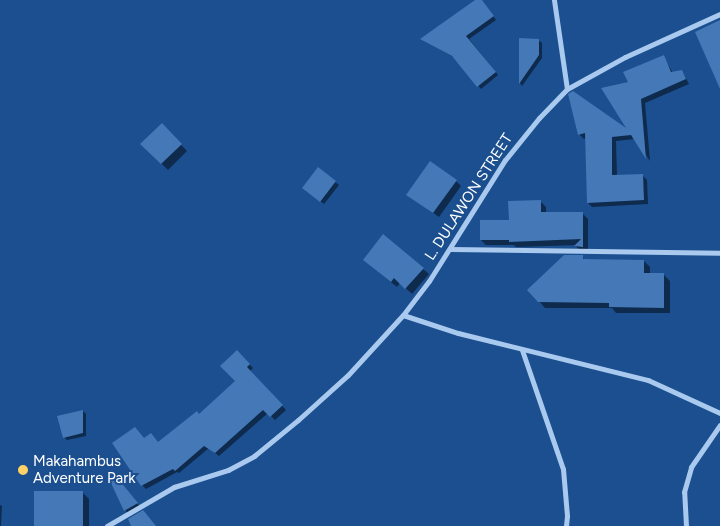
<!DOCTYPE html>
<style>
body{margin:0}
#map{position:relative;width:720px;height:526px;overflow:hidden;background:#1b4f8f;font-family:Figtree,sans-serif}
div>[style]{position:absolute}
.shadow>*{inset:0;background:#0007}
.building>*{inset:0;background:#4478b7}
.street>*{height:5px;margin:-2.5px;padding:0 2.5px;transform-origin:2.5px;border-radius:2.5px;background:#a9c9ee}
.dots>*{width:14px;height:14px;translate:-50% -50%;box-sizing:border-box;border:2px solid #1b4f8f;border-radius:50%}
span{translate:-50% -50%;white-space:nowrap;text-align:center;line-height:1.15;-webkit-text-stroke:4px #1b4f8f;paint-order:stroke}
.street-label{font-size:15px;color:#fff}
.poi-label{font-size:15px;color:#fff}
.left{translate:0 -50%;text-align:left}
</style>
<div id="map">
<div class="shadow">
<div style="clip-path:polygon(477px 0,481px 0,496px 20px,469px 39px,498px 75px,481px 89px,455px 58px,422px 39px)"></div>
<div style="clip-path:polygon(520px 39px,538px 40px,542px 43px,542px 58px,522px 86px,520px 83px)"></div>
<div style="clip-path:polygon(663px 57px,673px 73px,682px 71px,689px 84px,645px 103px,650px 161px,635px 139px,616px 141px,617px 176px,642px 175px,647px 180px,648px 204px,592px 207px,588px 203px,587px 138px,584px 139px,579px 134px,569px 95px,630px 132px,629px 83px)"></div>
<div style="clip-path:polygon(162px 125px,187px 151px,168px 170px,142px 144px)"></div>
<div style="clip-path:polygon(318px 169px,339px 185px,324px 204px,306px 191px)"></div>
<div style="clip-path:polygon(456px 181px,461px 186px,439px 217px,408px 195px)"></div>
<div style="clip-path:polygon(540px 201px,546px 207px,546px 213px,582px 213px,588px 219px,588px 252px,580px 251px,576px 246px,578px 245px,516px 247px,514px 245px,486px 245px,481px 240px)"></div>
<div style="clip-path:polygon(582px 257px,585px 260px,644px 261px,650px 267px,650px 275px,664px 275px,670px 281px,670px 313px,616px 313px,612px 308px,545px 308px,539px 301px)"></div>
<div style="clip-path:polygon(364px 260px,423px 269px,429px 274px,412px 294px,400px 283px,397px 287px)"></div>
<div style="clip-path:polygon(237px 352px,253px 368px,250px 371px,286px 410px,275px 420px,268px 413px,219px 456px,209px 448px,179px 473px,177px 472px,146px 489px,142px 485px,144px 439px,158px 443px,199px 415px,236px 381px)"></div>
<div style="clip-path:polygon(83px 411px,86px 414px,86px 436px,67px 440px,64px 437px)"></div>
<div style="clip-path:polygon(118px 480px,140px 507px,128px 513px,125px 510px)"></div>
<div style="clip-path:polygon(83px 493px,89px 499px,89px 526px,35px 526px)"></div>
<div style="clip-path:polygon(0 505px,2px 506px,1px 526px,0 526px)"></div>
</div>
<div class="building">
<div style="clip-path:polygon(475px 0,482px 0,494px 16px,466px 36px,496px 72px,477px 87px,452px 56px,420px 39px)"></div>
<div style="clip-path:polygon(720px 20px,720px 89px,695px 32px)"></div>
<div style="clip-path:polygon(519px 38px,539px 39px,539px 55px,519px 84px)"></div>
<div style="clip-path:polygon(664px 55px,671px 72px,682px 70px,686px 79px,641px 99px,646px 159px,631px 135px,612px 137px,612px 175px,643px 174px,644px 200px,587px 203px,585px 133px,578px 135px,568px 94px,573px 91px,626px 128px,601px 88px,628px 82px,623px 72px)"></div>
<div style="clip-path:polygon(162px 123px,182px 144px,161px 164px,140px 144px)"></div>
<div style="clip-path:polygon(430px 161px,457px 180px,433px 213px,406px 195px)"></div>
<div style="clip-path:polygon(318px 167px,336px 181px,320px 202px,302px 188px)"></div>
<div style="clip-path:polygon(541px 200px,541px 212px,583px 212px,583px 247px,574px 246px,581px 239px,509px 242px,509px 240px,480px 240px,480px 220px,509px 220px,508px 201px)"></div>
<div style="clip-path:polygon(383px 234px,424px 268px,405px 289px,394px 278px,391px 282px,363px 260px)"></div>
<div style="clip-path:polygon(564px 255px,583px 255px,583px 259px,644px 260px,644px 273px,664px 273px,664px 308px,609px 307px,609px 303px,538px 302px,527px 290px)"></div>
<div style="clip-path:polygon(237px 350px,250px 364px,247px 367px,283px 405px,270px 417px,263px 410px,215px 453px,204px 446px,175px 471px,173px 469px,141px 486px,112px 443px,135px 427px,144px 438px,151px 433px,158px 442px,197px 411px,199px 414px,235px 381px,220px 366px)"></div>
<div style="clip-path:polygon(83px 410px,83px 433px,63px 438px,57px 416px)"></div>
<div style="clip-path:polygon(115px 475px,138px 503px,124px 511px,109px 479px)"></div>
<div style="clip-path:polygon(34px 491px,83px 491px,83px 526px,34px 526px)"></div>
<div style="clip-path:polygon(143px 510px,156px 526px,131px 526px,128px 519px)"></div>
</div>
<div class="street">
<div style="left:554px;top:0;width:90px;rotate:81.7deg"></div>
<div style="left:450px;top:249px;width:270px;rotate:0.8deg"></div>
<div style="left:403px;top:315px;width:58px;rotate:18.1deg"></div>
<div style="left:458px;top:333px;width:196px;rotate:13.9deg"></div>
<div style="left:648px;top:380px;width:79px;rotate:24.6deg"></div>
<div style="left:522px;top:350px;width:126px;rotate:71deg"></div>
<div style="left:563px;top:469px;width:47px;rotate:85.1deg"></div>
<div style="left:567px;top:516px;width:10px;rotate:96deg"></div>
<div style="left:107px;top:526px;width:78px;rotate:-30.2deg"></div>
<div style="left:174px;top:487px;width:57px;rotate:-17.5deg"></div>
<div style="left:228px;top:470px;width:30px;rotate:-28deg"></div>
<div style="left:254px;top:456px;width:57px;rotate:-39.3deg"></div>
<div style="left:298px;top:420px;width:67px;rotate:-42deg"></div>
<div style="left:348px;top:375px;width:81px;rotate:-47.5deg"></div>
<div style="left:403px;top:315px;width:43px;rotate:-52.6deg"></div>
<div style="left:429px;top:281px;width:143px;rotate:-57.9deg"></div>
<div style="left:505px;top:160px;width:54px;rotate:-51deg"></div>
<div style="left:539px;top:118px;width:40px;rotate:-46deg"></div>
<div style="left:567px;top:89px;width:66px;rotate:-28.9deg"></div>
<div style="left:625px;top:57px;width:104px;rotate:-24.4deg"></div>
<div style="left:686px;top:526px;width:34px;rotate:-93deg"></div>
<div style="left:684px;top:492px;width:26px;rotate:-74deg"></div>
<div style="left:691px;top:467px;width:51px;rotate:-55.4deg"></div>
</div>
<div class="dots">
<div style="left:23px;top:470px;background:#ffd166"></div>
</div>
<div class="street-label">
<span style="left:469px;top:197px;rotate:-57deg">L. DULAWON STREET</span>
</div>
<div class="poi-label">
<span class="left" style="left:33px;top:470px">Makahambus<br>Adventure Park</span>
</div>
</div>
